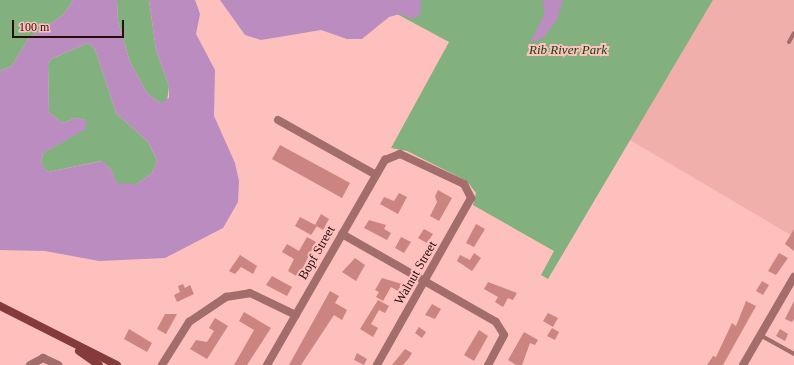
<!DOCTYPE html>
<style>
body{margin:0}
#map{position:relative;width:794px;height:365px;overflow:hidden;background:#fdc0bd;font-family:"Times New Roman",serif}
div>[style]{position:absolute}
.built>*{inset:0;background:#f1afab}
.green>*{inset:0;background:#82b07e}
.water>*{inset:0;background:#ba8cc0}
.building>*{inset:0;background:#cc8481}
.service>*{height:4px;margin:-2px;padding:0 2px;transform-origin:2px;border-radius:2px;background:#a26d6a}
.minor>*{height:8px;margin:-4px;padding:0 4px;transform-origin:4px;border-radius:4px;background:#a26d6a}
.secondary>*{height:8px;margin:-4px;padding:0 4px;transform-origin:4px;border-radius:4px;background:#853b3a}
span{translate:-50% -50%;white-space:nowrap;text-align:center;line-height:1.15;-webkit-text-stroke:4px #fdc0bd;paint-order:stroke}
.park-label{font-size:13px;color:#11430f;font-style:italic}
.street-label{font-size:13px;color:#270d0c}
.scale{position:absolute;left:12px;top:20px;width:112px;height:18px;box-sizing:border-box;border:2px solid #270d0c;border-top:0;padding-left:5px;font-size:12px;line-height:14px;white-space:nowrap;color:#270d0c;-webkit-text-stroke:3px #fdc0bd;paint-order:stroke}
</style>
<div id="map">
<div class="built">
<div style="clip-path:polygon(713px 0,794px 0,794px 237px,630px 140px)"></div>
</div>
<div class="green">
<div style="clip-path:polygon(0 0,73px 0,63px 15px,28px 39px,12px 66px,0 71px)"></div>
<div style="clip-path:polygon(117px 0,149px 0,156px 50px,169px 86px,167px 102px,160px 103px,147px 93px,130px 62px,118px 21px)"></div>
<div style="clip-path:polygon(371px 0,713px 0,548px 279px,541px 275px,554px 251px,473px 205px,476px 193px,467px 181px,407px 151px,391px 148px,449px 42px)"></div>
<div style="clip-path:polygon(88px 43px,95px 49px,116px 113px,148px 142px,157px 160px,152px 173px,137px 184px,117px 184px,110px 168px,101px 161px,48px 172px,41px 164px,43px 153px,86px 128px,85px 120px,76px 118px,62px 123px,49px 112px,48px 64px,51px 59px)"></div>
</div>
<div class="water">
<div style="clip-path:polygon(evenodd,73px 0,117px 0,118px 21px,130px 62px,147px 93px,160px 103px,169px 98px,169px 86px,156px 50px,149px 0,195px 0,200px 14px,196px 34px,215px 70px,214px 116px,235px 163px,239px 181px,238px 202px,223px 228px,165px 258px,99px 261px,45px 251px,0 250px,0 71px,12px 66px,28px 39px,63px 15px,73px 0,88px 43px,95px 49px,116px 113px,148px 142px,157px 160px,152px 173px,137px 184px,117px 183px,110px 168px,102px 161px,48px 172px,41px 164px,43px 153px,86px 129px,86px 120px,76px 118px,62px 123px,49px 112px,48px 64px,51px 59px,88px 43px)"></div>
<div style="clip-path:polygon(220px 0,421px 0,420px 15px,412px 19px,400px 14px,389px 17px,362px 39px,347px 39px,321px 30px,261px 40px,245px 35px)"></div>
<div style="clip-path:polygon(543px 0,563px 0,558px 18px,543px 38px,530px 43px,544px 15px)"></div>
</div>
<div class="building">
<div style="clip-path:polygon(280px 145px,350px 183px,342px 198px,272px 159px)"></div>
<div style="clip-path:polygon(438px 190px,452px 198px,439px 221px,430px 216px,437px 202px,435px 196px)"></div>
<div style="clip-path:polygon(399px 193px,407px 197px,398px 214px,380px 204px,384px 197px,394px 201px)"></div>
<div style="clip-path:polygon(321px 214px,329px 219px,323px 230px,315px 225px)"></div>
<div style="clip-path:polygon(300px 217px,317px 226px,311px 235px,295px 226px)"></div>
<div style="clip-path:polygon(369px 220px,386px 225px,384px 229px,391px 233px,387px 240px,364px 228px)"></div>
<div style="clip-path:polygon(476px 224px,485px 229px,474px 247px,466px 243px)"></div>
<div style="clip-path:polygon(424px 229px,433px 234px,427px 243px,418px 238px)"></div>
<div style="clip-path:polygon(794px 229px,794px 251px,785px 244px)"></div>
<div style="clip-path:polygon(307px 237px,316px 242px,298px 277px,288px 271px,294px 259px,282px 252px,287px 244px,299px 251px)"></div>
<div style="clip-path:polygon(401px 237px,411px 242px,404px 253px,395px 248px)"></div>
<div style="clip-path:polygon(474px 253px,481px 258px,472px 271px,457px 261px,460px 255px,470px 260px)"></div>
<div style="clip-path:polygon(779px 253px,788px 258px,776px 275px,768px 271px)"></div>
<div style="clip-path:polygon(240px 255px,257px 266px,253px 274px,241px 267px,235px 274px,229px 271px)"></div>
<div style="clip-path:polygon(355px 258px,365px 265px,356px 281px,342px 272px)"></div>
<div style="clip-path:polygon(272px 276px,292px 287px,287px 296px,266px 285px)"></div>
<div style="clip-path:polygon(382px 278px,402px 284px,398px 291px,391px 287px,383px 301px,376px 297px,379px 292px,375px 290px)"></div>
<div style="clip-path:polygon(762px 281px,769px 285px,763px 295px,756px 291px)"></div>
<div style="clip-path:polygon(488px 282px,517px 293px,513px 300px,508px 298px,503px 307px,495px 302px,498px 297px,484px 289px)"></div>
<div style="clip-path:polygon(183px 284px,185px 288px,190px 285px,194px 294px,177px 302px,174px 295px,180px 292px,178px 286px)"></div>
<div style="clip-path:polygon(330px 291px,339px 296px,335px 303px,347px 310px,342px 320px,334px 315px,301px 365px,289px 365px)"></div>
<div style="clip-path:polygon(378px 300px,389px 306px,385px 313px,379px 310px,371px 324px,378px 328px,373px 337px,360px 329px)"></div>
<div style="clip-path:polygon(746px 301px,756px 306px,723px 365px,707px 365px,713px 356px,716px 357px,732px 323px,736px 326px)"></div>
<div style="clip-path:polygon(794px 301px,794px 319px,792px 322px,785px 319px)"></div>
<div style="clip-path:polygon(432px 304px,441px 309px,435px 319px,425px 315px)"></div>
<div style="clip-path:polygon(244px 312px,271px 328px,247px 365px,234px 365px,254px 330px,239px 321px)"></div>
<div style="clip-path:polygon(548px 313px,558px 318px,553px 327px,543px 321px)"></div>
<div style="clip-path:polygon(165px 314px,177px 314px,166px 334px,157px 329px)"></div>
<div style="clip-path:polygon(215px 318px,228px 326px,207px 359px,190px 349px,196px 340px,207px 342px,214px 331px,209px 328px)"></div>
<div style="clip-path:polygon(419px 327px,426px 332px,422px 338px,415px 333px)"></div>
<div style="clip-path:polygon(552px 328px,559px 332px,555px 340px,547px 336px)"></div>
<div style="clip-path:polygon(129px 329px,152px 343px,147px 352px,124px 339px)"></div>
<div style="clip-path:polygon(780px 329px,788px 334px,785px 341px,776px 336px)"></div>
<div style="clip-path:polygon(479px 330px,488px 336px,474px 361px,464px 355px)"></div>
<div style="clip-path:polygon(524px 332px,538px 340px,535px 345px,530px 343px,522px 365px,516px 365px,508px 360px)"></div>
<div style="clip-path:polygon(405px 349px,412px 353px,409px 358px,403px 365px,392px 365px)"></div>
<div style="clip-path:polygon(357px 353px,367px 359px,364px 365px,354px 360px)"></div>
</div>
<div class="service">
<div style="left:789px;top:42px;width:10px;rotate:-61deg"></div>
<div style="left:760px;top:335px;width:39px;rotate:29deg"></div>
</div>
<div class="minor">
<div style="left:278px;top:120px;width:112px;rotate:29.3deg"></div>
<div style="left:342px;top:234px;width:177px;rotate:29.7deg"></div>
<div style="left:496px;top:322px;width:15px;rotate:58deg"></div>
<div style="left:504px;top:335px;width:34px;rotate:118deg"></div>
<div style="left:30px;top:365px;width:15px;rotate:-28deg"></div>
<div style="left:43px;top:358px;width:17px;rotate:25deg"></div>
<div style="left:162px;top:365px;width:51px;rotate:-57.9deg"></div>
<div style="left:189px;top:322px;width:45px;rotate:-34deg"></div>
<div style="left:226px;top:297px;width:24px;rotate:-9deg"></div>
<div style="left:250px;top:293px;width:51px;rotate:25.6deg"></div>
<div style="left:267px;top:365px;width:237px;rotate:-60.1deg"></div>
<div style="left:385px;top:160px;width:16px;rotate:-22deg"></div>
<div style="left:400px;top:154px;width:71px;rotate:25.1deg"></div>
<div style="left:464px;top:184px;width:16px;rotate:63deg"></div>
<div style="left:471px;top:198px;width:192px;rotate:119.4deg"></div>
<div style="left:743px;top:365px;width:102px;rotate:-59.9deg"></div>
</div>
<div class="secondary">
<div style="left:0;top:306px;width:131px;rotate:26.8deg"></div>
<div style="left:79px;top:351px;width:24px;rotate:35deg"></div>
</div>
<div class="park-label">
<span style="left:568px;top:50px">Rib River Park</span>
</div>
<div class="street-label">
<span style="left:317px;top:253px;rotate:-60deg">Bopf Street</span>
<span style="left:416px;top:273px;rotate:-60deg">Walnut Street</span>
</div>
<div class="scale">100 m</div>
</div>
